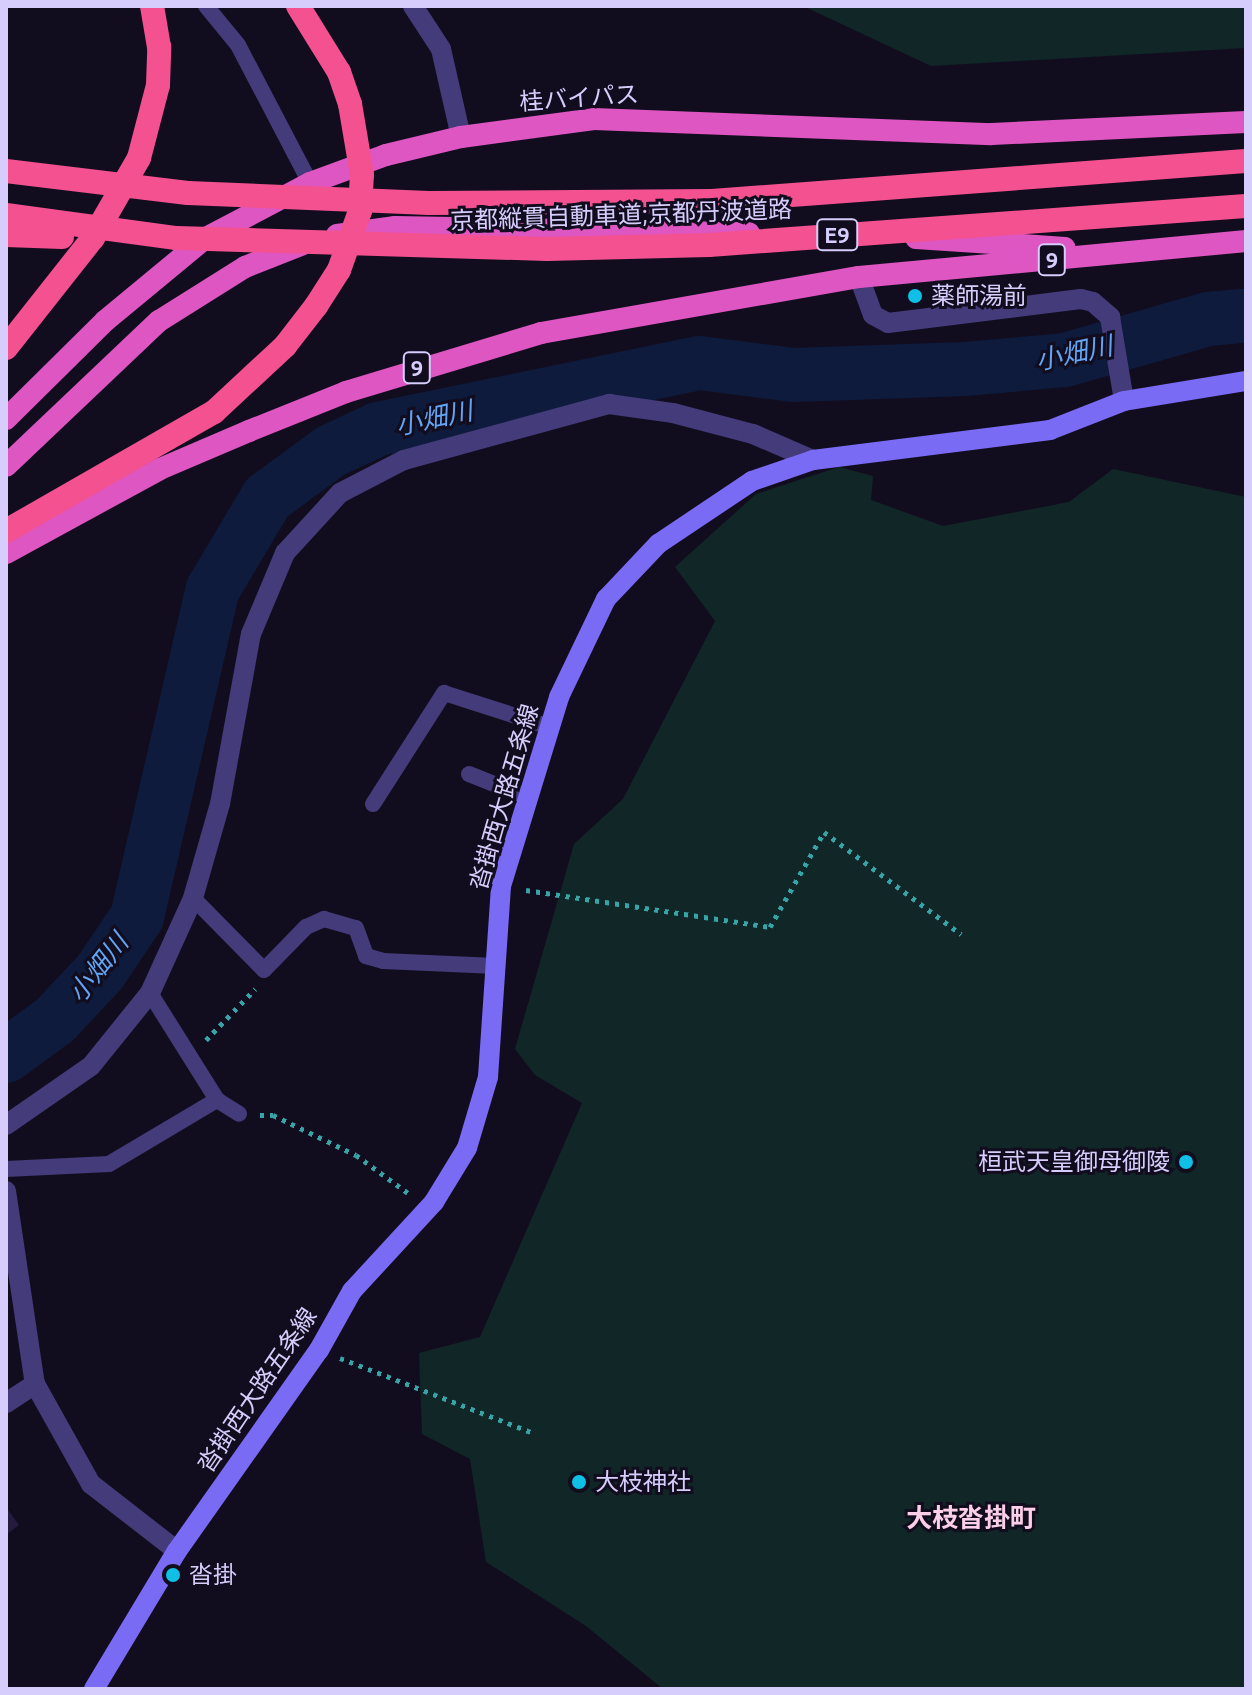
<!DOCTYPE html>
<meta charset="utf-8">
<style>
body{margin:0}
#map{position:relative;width:1252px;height:1695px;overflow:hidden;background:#120d1e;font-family:Ubuntu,"Noto Sans JP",sans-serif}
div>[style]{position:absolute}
.green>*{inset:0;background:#112627}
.river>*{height:54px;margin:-27px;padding:0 27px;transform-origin:27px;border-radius:27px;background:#0e1b3c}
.building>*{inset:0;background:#251b3d}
.path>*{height:5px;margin-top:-2.5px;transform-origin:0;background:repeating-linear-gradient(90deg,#35a5a8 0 4px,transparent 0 10px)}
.service>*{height:16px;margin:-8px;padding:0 8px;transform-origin:8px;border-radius:8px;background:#433b7a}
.minor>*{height:20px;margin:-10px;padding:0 10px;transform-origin:10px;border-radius:10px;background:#433b7a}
.secondary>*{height:20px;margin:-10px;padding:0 10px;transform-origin:10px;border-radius:10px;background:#7a6bf5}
.trunk>*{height:22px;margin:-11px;padding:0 11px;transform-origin:11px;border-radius:11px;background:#de56c2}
.motorway>*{height:24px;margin:-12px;padding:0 12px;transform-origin:12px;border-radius:12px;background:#f45191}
.motorway-bridge>*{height:24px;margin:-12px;padding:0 12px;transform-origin:12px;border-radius:12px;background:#f45191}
.dots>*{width:22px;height:22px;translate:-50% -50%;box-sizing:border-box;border:4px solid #120d1e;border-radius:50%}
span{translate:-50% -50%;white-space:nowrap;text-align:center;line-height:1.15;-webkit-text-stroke:6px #120d1e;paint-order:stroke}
.shield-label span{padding:2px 6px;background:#120d1e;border:2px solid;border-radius:6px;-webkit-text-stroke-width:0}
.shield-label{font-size:22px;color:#d7cdfc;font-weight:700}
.street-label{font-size:24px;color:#d7cdfc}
.poi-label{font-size:24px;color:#d7cdfc}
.left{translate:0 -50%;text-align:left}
.right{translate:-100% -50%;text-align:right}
.water-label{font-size:26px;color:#62a5f5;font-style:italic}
.neighbourhood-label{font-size:26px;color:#fccfe8;font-weight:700}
.frame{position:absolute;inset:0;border:8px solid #d7cdfc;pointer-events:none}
</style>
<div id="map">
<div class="green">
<div style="clip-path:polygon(803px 6px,1246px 6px,1246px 48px,931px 66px)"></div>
<div style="clip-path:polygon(839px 467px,873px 476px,871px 500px,943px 526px,1069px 502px,1113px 469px,1246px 497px,1246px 1689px,663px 1689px,586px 1626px,486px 1562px,470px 1459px,422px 1434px,419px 1353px,480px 1337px,582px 1103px,535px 1075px,515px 1049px,574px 844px,623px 799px,715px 621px,675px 567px,756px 494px)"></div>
</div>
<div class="river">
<div style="left:6px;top:1056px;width:61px;rotate:-36.3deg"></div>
<div style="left:55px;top:1020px;width:66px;rotate:-46.8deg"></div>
<div style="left:100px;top:972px;width:66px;rotate:-56.1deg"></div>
<div style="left:137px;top:917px;width:337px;rotate:-77deg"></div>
<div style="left:213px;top:589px;width:106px;rotate:-59.3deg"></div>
<div style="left:267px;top:498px;width:79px;rotate:-36.3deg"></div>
<div style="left:331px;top:451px;width:52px;rotate:-25.1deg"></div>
<div style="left:378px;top:429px;width:328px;rotate:-11.6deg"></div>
<div style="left:699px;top:363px;width:95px;rotate:7.3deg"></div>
<div style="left:793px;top:375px;width:172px;rotate:-2deg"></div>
<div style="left:965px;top:369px;width:100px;rotate:-5.1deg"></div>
<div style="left:1065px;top:360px;width:149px;rotate:-16deg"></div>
<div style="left:1208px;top:319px;width:38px;rotate:-5deg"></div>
</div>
<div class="building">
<div style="clip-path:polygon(6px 1507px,19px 1525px,6px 1535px)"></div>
</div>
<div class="path">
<div style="left:526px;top:890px;width:247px;rotate:8.6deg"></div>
<div style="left:770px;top:927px;width:109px;rotate:-60.4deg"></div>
<div style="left:824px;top:832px;width:171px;rotate:36.7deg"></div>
<div style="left:206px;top:1040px;width:71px;rotate:-46.1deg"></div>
<div style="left:260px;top:1115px;width:13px"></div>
<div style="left:273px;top:1115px;width:92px;rotate:25.7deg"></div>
<div style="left:356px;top:1155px;width:64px;rotate:36.2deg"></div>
<div style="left:340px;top:1358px;width:207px;rotate:21.2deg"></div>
</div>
<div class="service">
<div style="left:206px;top:6px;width:50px;rotate:50.6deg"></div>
<div style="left:238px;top:45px;width:156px;rotate:62.4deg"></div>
<div style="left:469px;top:774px;width:65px;rotate:21.8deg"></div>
<div style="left:373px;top:804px;width:132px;rotate:-57.4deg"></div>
<div style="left:444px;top:693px;width:111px;rotate:17.8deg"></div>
<div style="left:193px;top:898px;width:101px;rotate:45.4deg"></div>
<div style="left:264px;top:970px;width:60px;rotate:-45.7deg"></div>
<div style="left:306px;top:927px;width:20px;rotate:-24deg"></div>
<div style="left:324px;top:919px;width:33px;rotate:16deg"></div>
<div style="left:356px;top:928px;width:30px;rotate:70deg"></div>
<div style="left:366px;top:956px;width:18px;rotate:16deg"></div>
<div style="left:383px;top:961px;width:113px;rotate:2.5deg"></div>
<div style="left:150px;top:993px;width:126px;rotate:57.9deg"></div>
<div style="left:217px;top:1100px;width:26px;rotate:32deg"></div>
<div style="left:6px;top:1169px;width:103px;rotate:-2.8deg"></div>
<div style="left:109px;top:1164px;width:126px;rotate:-30.7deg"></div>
</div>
<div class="minor">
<div style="left:413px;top:6px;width:51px;rotate:56.9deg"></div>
<div style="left:441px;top:49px;width:90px;rotate:77.2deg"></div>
<div style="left:859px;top:277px;width:40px;rotate:69.8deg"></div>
<div style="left:873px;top:315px;width:17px;rotate:28deg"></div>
<div style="left:888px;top:323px;width:194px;rotate:-7.1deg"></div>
<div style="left:1081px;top:299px;width:12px;rotate:14deg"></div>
<div style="left:1093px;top:302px;width:23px;rotate:41deg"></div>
<div style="left:1110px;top:317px;width:85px;rotate:80.5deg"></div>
<div style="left:6px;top:1125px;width:103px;rotate:-34.8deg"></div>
<div style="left:91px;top:1066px;width:94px;rotate:-51.1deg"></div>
<div style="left:150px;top:993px;width:104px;rotate:-65.6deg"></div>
<div style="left:193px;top:898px;width:98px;rotate:-74deg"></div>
<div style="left:220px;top:804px;width:173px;rotate:-79.7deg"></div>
<div style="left:251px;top:634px;width:88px;rotate:-67.2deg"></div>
<div style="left:285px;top:553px;width:81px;rotate:-47.5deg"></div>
<div style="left:340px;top:493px;width:72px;rotate:-27.3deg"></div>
<div style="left:404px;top:460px;width:213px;rotate:-15.3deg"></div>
<div style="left:609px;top:404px;width:65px;rotate:8deg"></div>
<div style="left:673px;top:413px;width:83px;rotate:14.7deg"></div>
<div style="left:753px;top:434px;width:65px;rotate:23.4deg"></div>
<div style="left:6px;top:1191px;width:195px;rotate:81.5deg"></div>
<div style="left:35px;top:1384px;width:115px;rotate:60.8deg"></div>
<div style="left:91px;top:1484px;width:109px;rotate:37.9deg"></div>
<div style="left:6px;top:1403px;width:35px;rotate:-33deg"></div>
</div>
<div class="secondary">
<div style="left:94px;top:1689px;width:161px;rotate:-59deg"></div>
<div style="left:177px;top:1551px;width:246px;rotate:-54.8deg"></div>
<div style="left:319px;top:1350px;width:68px;rotate:-60.8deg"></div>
<div style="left:352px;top:1291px;width:121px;rotate:-47.3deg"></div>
<div style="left:434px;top:1202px;width:63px;rotate:-58.6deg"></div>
<div style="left:467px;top:1148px;width:74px;rotate:-73.5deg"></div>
<div style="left:488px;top:1077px;width:191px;rotate:-86.1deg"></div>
<div style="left:501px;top:886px;width:198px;rotate:-72.9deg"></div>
<div style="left:559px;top:697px;width:109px;rotate:-64.4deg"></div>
<div style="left:606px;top:599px;width:76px;rotate:-46.6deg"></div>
<div style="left:658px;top:544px;width:113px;rotate:-33.8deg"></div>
<div style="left:752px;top:481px;width:65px;rotate:-19deg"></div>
<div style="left:813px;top:460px;width:239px;rotate:-7.2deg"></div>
<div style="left:1050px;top:430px;width:79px;rotate:-21.4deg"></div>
<div style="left:1124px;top:401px;width:124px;rotate:-9.3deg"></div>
</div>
<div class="trunk">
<div style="left:337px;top:235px;width:59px;rotate:-7.9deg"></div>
<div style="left:395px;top:227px;width:354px;rotate:1deg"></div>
<div style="left:916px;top:238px;width:149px;rotate:3.8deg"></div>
<div style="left:6px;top:419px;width:139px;rotate:-44.7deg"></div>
<div style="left:105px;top:321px;width:129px;rotate:-39.6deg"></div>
<div style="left:204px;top:239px;width:120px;rotate:-27.8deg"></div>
<div style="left:310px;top:183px;width:81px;rotate:-20.2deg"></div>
<div style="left:386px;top:155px;width:77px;rotate:-13.5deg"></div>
<div style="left:461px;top:137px;width:134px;rotate:-7.7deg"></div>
<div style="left:594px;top:119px;width:398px;rotate:2.2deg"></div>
<div style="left:992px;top:134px;width:254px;rotate:-2.7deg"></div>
<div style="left:6px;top:466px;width:211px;rotate:-43.5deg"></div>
<div style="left:159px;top:321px;width:102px;rotate:-32.1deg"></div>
<div style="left:245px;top:267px;width:62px;rotate:-21.6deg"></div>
<div style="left:6px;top:553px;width:175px;rotate:-28.6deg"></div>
<div style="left:160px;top:469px;width:97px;rotate:-23.1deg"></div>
<div style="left:249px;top:431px;width:105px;rotate:-21.9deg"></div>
<div style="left:346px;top:392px;width:204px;rotate:-16.8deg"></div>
<div style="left:541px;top:333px;width:323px;rotate:-10deg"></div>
<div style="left:859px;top:277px;width:389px;rotate:-5.3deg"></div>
</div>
<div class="motorway">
<div style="left:298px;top:6px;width:78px;rotate:58.2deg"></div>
<div style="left:339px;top:72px;width:34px;rotate:71deg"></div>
<div style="left:429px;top:203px;width:283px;rotate:-0.4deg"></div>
<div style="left:712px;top:201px;width:535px;rotate:-4.28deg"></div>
<div style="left:6px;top:348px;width:140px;rotate:-51.7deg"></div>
<div style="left:93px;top:238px;width:92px;rotate:-60.1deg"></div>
<div style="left:139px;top:158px;width:75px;rotate:-75.4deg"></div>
<div style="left:158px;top:85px;width:38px;rotate:-88deg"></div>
<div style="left:159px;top:47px;width:42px;rotate:-99.7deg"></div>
<div style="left:6px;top:531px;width:240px;rotate:-29.8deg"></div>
<div style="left:214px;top:412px;width:97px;rotate:-42.9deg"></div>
<div style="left:285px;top:346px;width:51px;rotate:-52.2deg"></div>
</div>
<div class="motorway-bridge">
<div style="left:6px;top:171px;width:183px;rotate:6.9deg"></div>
<div style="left:188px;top:193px;width:241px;rotate:2.4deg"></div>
<div style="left:6px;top:215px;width:172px;rotate:7.7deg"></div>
<div style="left:176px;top:238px;width:371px;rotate:1.7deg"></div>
<div style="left:547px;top:249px;width:162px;rotate:-1.4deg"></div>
<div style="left:709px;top:245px;width:538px;rotate:-4.15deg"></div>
<div style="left:6px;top:235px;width:56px;rotate:2deg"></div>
<div style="left:316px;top:306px;width:43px;rotate:-57.4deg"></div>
<div style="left:339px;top:270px;width:63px;rotate:-70.4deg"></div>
<div style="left:360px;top:211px;width:36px;rotate:-87deg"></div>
<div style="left:362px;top:175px;width:72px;rotate:-99.6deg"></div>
</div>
<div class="dots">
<div style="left:915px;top:296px;background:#0fbfe6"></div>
<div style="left:1186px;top:1162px;background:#0fbfe6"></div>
<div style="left:579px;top:1482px;background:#0fbfe6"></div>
<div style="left:173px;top:1575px;background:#0fbfe6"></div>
</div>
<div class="shield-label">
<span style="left:837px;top:235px">E9</span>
<span style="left:1052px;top:260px">9</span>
<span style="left:417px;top:368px">9</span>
</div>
<div class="street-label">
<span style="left:579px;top:98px;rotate:-4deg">桂バイパス</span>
<span style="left:621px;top:215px;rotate:-2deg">京都縦貫自動車道;京都丹波道路</span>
<span style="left:504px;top:797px;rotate:-74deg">沓掛西大路五条線</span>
<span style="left:257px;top:1390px;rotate:-56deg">沓掛西大路五条線</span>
</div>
<div class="poi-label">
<span class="left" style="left:931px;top:296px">薬師湯前</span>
<span class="right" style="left:1170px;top:1162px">桓武天皇御母御陵</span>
<span class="left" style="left:595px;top:1482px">大枝神社</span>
<span class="left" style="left:189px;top:1575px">沓掛</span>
</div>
<div class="water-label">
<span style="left:1074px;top:353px;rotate:-12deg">小畑川</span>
<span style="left:434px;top:418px;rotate:-12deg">小畑川</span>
<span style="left:98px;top:968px;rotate:-52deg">小畑川</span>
</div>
<div class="neighbourhood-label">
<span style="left:971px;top:1518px">大枝沓掛町</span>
</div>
<div class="frame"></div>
</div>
